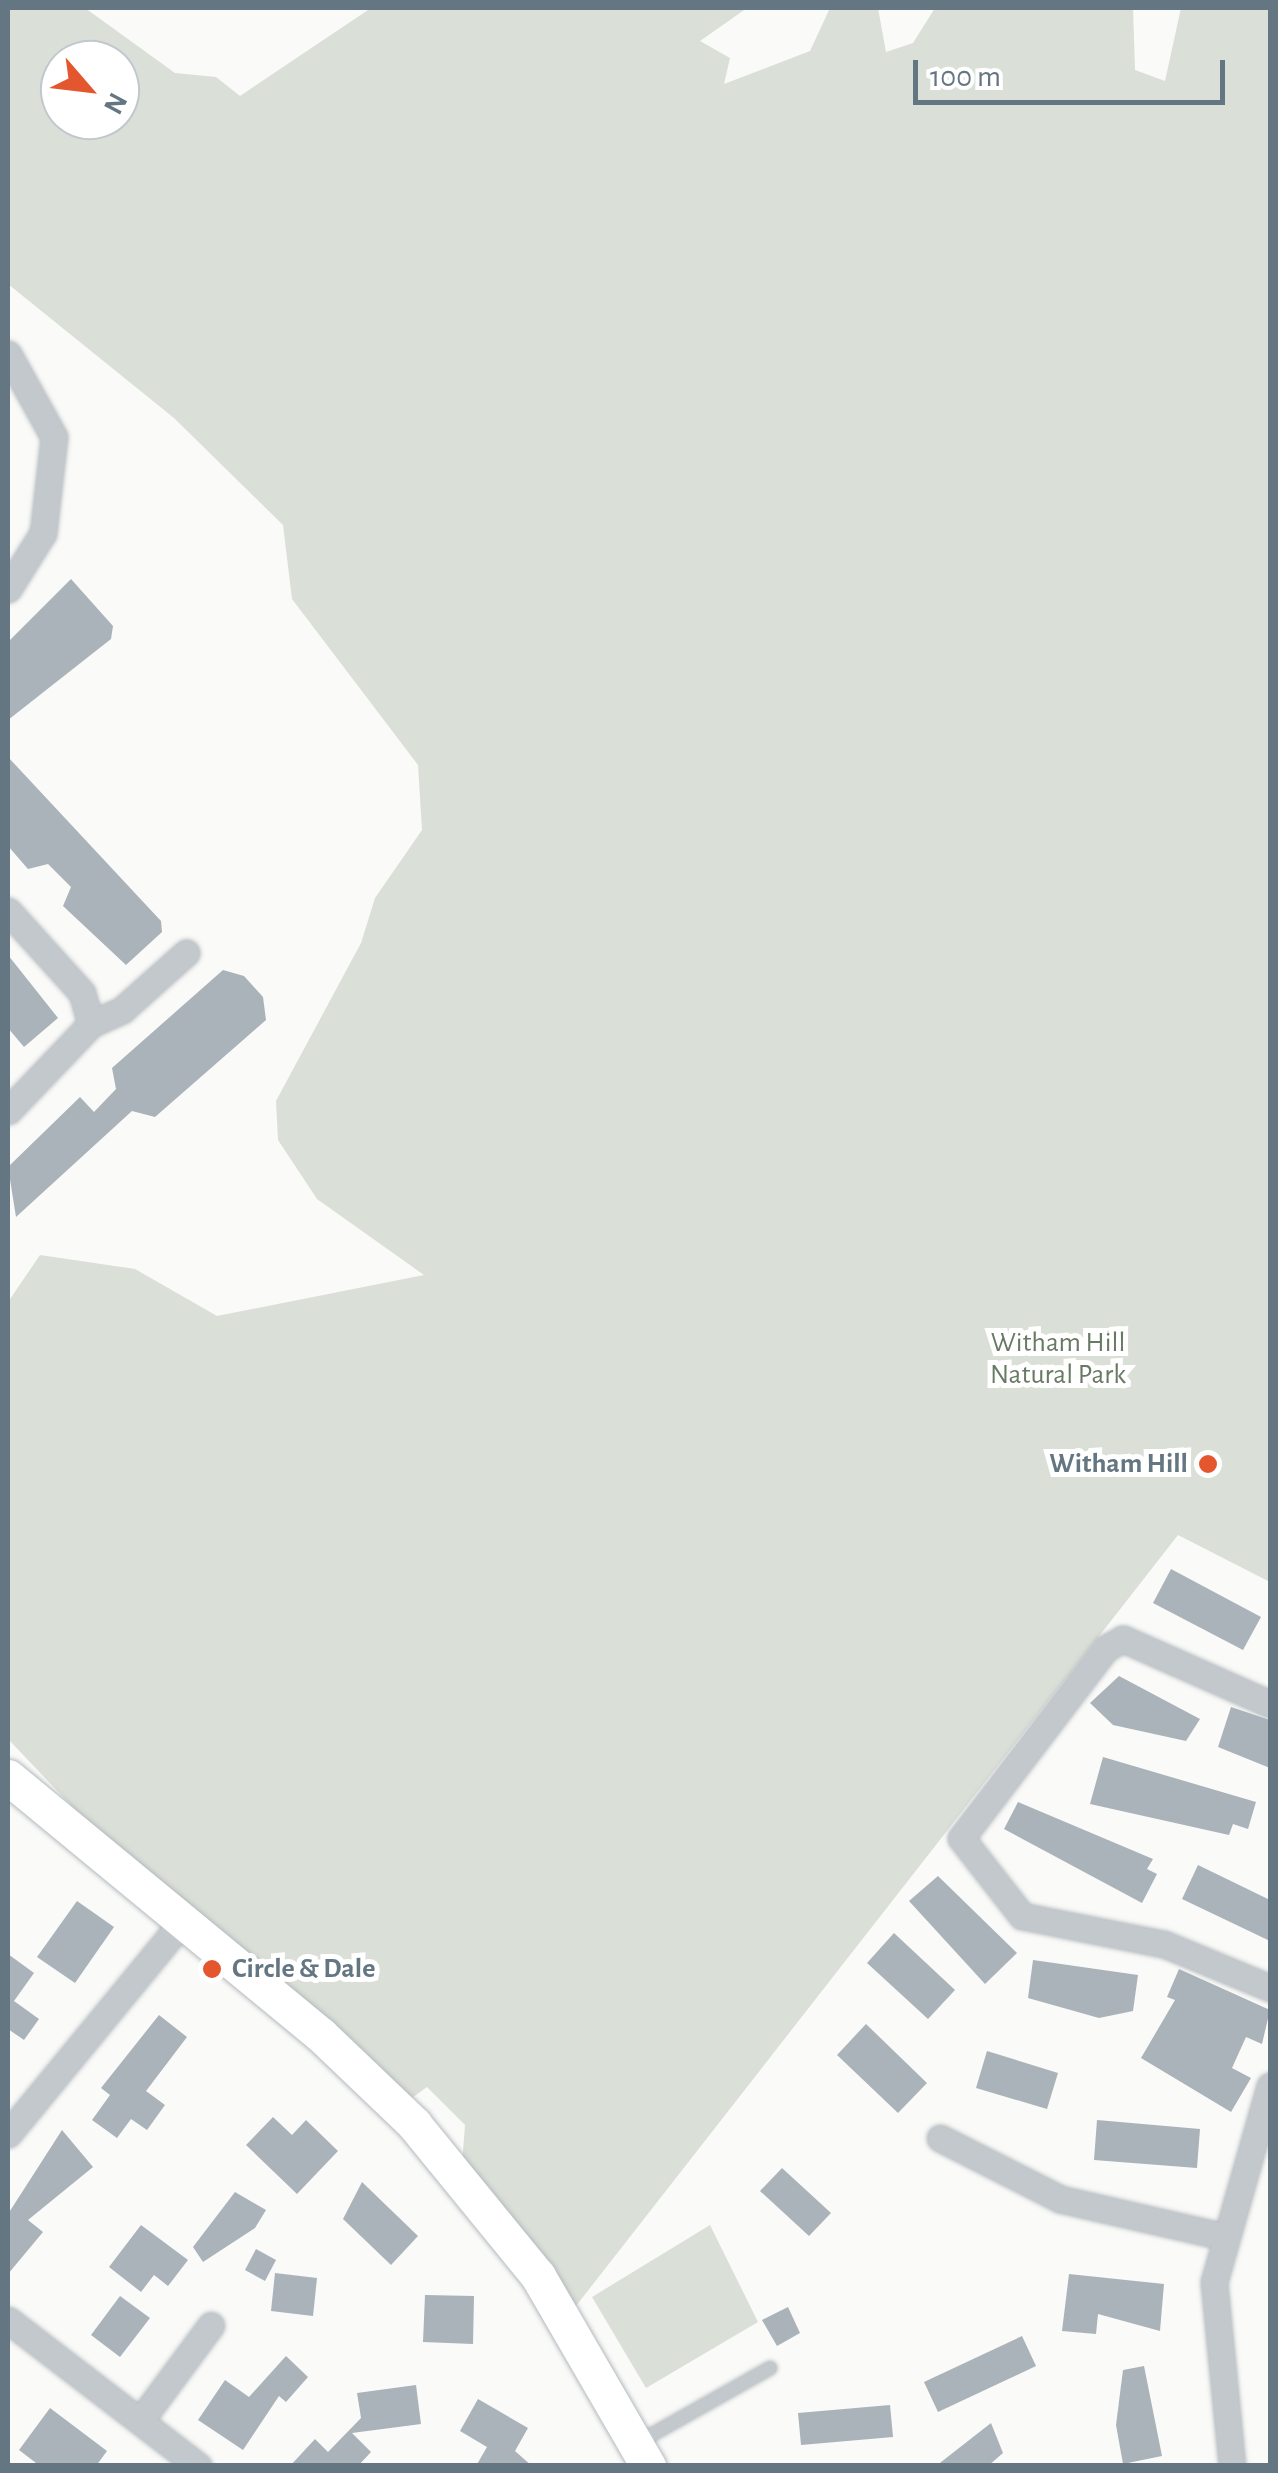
<!DOCTYPE html>
<style>
body{margin:0}
#map{position:relative;width:1278px;height:2473px;overflow:hidden;background:#fafaf8;font-family:"Alegreya Sans",sans-serif}
div>[style]{position:absolute}
.green>*{inset:0;background:#dadfd7}
.building>*{inset:0;background:#aab3b9}
.roads{filter:drop-shadow(0 0 2px #b3babf) drop-shadow(0 0 2px #b3babf)}
.lane>*{height:12px;margin:-6px;padding:0 6px;transform-origin:6px;border-radius:6px;background:#c3c8cc}
.street>*{height:25px;margin:-12.5px;padding:0 12.5px;transform-origin:12.5px;border-radius:12.5px;background:#c3c8cc}
.secondary>*{height:35px;margin:-17.5px;padding:0 17.5px;transform-origin:17.5px;border-radius:17.5px;background:#fff}
.dots>*{width:28px;height:28px;translate:-50% -50%;box-sizing:border-box;border:5px solid #fff;border-radius:50%}
span{translate:-50% -50%;white-space:nowrap;text-align:center;line-height:1.15;-webkit-text-stroke:10px #fff;paint-order:stroke}
.park-label{font-size:28px;color:#687a64}
.poi-label{font-size:28px;color:#657683;font-weight:700}
.right{translate:-100% -50%;text-align:right}
.left{translate:0 -50%;text-align:left}
.frame{position:absolute;inset:0;border:10px solid #657683;pointer-events:none}
.north{position:absolute;left:40px;top:40px;width:100px;height:100px;box-sizing:border-box;background:#fff;border:2px solid #c1c8cd;border-radius:50%;rotate:118deg;font-size:28px;font-weight:700;line-height:40px;text-align:center;color:#657683}
.north::after{content:'';display:block;margin:auto;width:35px;height:45px;background:#e4572e;clip-path:polygon(50% 0,100% 100%,50% 72%,0 100%)}
.scale{position:absolute;left:913px;top:60px;width:312px;height:45px;box-sizing:border-box;border:5px solid #657683;border-top:0;padding-left:12px;font-size:30px;line-height:35px;white-space:nowrap;color:#657683;-webkit-text-stroke:8px #fff;paint-order:stroke}
</style>
<div id="map">
<div class="green">
<div style="clip-path:polygon(evenodd,8px 8px,85px 8px,175px 73px,216px 77px,240px 96px,371px 8px,747px 8px,700px 41px,730px 58px,724px 84px,810px 51px,830px 8px,878px 8px,886px 52px,913px 43px,935px 8px,1133px 8px,1135px 70px,1165px 81px,1181px 8px,1270px 8px,1270px 1582px,1178px 1535px,565px 2320px,461px 2178px,465px 2125px,427px 2087px,398px 2108px,182px 1922px,8px 1739px,8px 1302px,40px 1255px,135px 1269px,217px 1316px,424px 1275px,317px 1199px,278px 1140px,276px 1101px,361px 943px,375px 898px,422px 830px,418px 765px,292px 599px,283px 525px,174px 418px,8px 284px,8px 8px,60px 60px,120px 60px,120px 120px,60px 120px,60px 60px)"></div>
<div style="clip-path:polygon(710px 2225px,758px 2322px,646px 2388px,592px 2297px)"></div>
</div>
<div class="building">
<div style="clip-path:polygon(71px 579px,113px 626px,111px 639px,8px 720px,10px 640px)"></div>
<div style="clip-path:polygon(8px 757px,161px 921px,162px 932px,126px 965px,63px 906px,71px 887px,48px 864px,28px 869px,8px 846px)"></div>
<div style="clip-path:polygon(8px 955px,58px 1018px,24px 1047px,8px 1028px)"></div>
<div style="clip-path:polygon(223px 970px,244px 976px,263px 997px,266px 1020px,155px 1117px,132px 1111px,16px 1217px,8px 1167px,80px 1097px,94px 1112px,116px 1089px,112px 1068px)"></div>
<div style="clip-path:polygon(1171px 1569px,1261px 1617px,1243px 1650px,1153px 1603px)"></div>
<div style="clip-path:polygon(1119px 1676px,1200px 1719px,1186px 1741px,1113px 1725px,1090px 1703px)"></div>
<div style="clip-path:polygon(1231px 1707px,1270px 1720px,1270px 1768px,1218px 1747px)"></div>
<div style="clip-path:polygon(1103px 1757px,1256px 1802px,1248px 1829px,1233px 1824px,1229px 1835px,1090px 1804px)"></div>
<div style="clip-path:polygon(1018px 1802px,1153px 1859px,1147px 1869px,1157px 1874px,1142px 1903px,1004px 1829px)"></div>
<div style="clip-path:polygon(1198px 1865px,1270px 1900px,1270px 1941px,1182px 1899px)"></div>
<div style="clip-path:polygon(938px 1876px,1017px 1953px,985px 1984px,909px 1901px)"></div>
<div style="clip-path:polygon(77px 1901px,114px 1927px,75px 1983px,37px 1957px)"></div>
<div style="clip-path:polygon(894px 1933px,955px 1990px,928px 2019px,867px 1963px)"></div>
<div style="clip-path:polygon(8px 1954px,34px 1973px,14px 2001px,39px 2019px,24px 2040px,8px 2029px)"></div>
<div style="clip-path:polygon(1033px 1960px,1138px 1975px,1133px 2011px,1099px 2018px,1028px 1998px)"></div>
<div style="clip-path:polygon(1179px 1969px,1270px 2010px,1262px 2044px,1246px 2037px,1232px 2068px,1251px 2078px,1231px 2112px,1141px 2058px,1175px 2000px,1167px 1997px)"></div>
<div style="clip-path:polygon(159px 2015px,187px 2037px,146px 2091px,165px 2105px,147px 2130px,131px 2119px,117px 2138px,92px 2120px,110px 2095px,101px 2088px)"></div>
<div style="clip-path:polygon(866px 2024px,927px 2083px,898px 2113px,837px 2055px)"></div>
<div style="clip-path:polygon(987px 2051px,1058px 2073px,1047px 2109px,976px 2088px)"></div>
<div style="clip-path:polygon(273px 2117px,292px 2135px,306px 2120px,338px 2151px,297px 2194px,246px 2145px)"></div>
<div style="clip-path:polygon(1097px 2120px,1200px 2129px,1197px 2168px,1094px 2160px)"></div>
<div style="clip-path:polygon(62px 2130px,93px 2167px,28px 2220px,43px 2232px,8px 2274px,8px 2214px)"></div>
<div style="clip-path:polygon(782px 2168px,831px 2213px,809px 2236px,760px 2191px)"></div>
<div style="clip-path:polygon(362px 2182px,418px 2236px,391px 2265px,343px 2219px)"></div>
<div style="clip-path:polygon(235px 2192px,266px 2210px,255px 2228px,203px 2262px,193px 2247px)"></div>
<div style="clip-path:polygon(141px 2225px,188px 2260px,168px 2286px,154px 2275px,141px 2292px,109px 2267px)"></div>
<div style="clip-path:polygon(256px 2249px,276px 2260px,265px 2281px,245px 2270px)"></div>
<div style="clip-path:polygon(275px 2273px,317px 2278px,313px 2316px,271px 2311px)"></div>
<div style="clip-path:polygon(1069px 2274px,1164px 2284px,1160px 2331px,1098px 2314px,1096px 2334px,1062px 2331px)"></div>
<div style="clip-path:polygon(425px 2295px,474px 2296px,473px 2344px,423px 2342px)"></div>
<div style="clip-path:polygon(120px 2296px,150px 2318px,120px 2357px,91px 2335px)"></div>
<div style="clip-path:polygon(788px 2307px,800px 2333px,777px 2346px,762px 2320px)"></div>
<div style="clip-path:polygon(1022px 2336px,1036px 2366px,938px 2412px,924px 2382px)"></div>
<div style="clip-path:polygon(286px 2356px,308px 2377px,286px 2402px,279px 2396px,243px 2450px,198px 2420px,225px 2380px,249px 2397px)"></div>
<div style="clip-path:polygon(1144px 2366px,1162px 2456px,1123px 2464px,1116px 2425px,1123px 2370px)"></div>
<div style="clip-path:polygon(416px 2385px,421px 2424px,352px 2433px,371px 2452px,358px 2466px,290px 2466px,315px 2439px,328px 2452px,361px 2418px,357px 2393px)"></div>
<div style="clip-path:polygon(478px 2399px,528px 2428px,515px 2451px,532px 2466px,476px 2466px,487px 2447px,460px 2431px)"></div>
<div style="clip-path:polygon(890px 2405px,893px 2437px,801px 2445px,798px 2413px)"></div>
<div style="clip-path:polygon(50px 2408px,107px 2451px,96px 2466px,40px 2466px,19px 2450px)"></div>
<div style="clip-path:polygon(991px 2423px,1003px 2453px,988px 2466px,936px 2466px)"></div>
</div>
<div class="roads">
<div class="lane">
<div style="left:637px;top:2443px;width:153px;rotate:-29.4deg"></div>
</div>
<div class="street">
<div style="left:8px;top:354px;width:95px;rotate:61deg"></div>
<div style="left:54px;top:437px;width:97px;rotate:96.5deg"></div>
<div style="left:43px;top:533px;width:66px;rotate:122deg"></div>
<div style="left:8px;top:911px;width:110px;rotate:47.9deg"></div>
<div style="left:82px;top:993px;width:32px;rotate:74deg"></div>
<div style="left:91px;top:1024px;width:120px;rotate:133.7deg"></div>
<div style="left:91px;top:1024px;width:34px;rotate:-24deg"></div>
<div style="left:122px;top:1010px;width:86px;rotate:-41.7deg"></div>
<div style="left:1270px;top:1704px;width:161px;rotate:-156.1deg"></div>
<div style="left:1123px;top:1639px;width:19px;rotate:152deg"></div>
<div style="left:1106px;top:1648px;width:239px;rotate:127.3deg"></div>
<div style="left:961px;top:1838px;width:99px;rotate:52deg"></div>
<div style="left:1022px;top:1916px;width:145px;rotate:11.2deg"></div>
<div style="left:1164px;top:1944px;width:115px;rotate:22.5deg"></div>
<div style="left:8px;top:2134px;width:274px;rotate:-50.6deg"></div>
<div style="left:940px;top:2138px;width:135px;rotate:26.9deg"></div>
<div style="left:1060px;top:2199px;width:165px;rotate:12.9deg"></div>
<div style="left:8px;top:2320px;width:240px;rotate:37.5deg"></div>
<div style="left:140px;top:2421px;width:119px;rotate:-53.5deg"></div>
<div style="left:1232px;top:2466px;width:185px;rotate:-95.6deg"></div>
<div style="left:1214px;top:2282px;width:204px;rotate:-74.1deg"></div>
</div>
<div class="secondary">
<div style="left:8px;top:1777px;width:406px;rotate:39.5deg"></div>
<div style="left:321px;top:2035px;width:129px;rotate:43.7deg"></div>
<div style="left:414px;top:2124px;width:196px;rotate:50.8deg"></div>
<div style="left:538px;top:2276px;width:220px;rotate:59.9deg"></div>
</div>
</div>
<div class="dots">
<div style="left:1208px;top:1464px;background:#e4572e"></div>
<div style="left:212px;top:1969px;background:#e4572e"></div>
</div>
<div class="park-label">
<span style="left:1058px;top:1359px">Witham Hill<br>Natural Park</span>
</div>
<div class="poi-label">
<span class="right" style="left:1188px;top:1464px">Witham Hill</span>
<span class="left" style="left:232px;top:1969px">Circle &amp; Dale</span>
</div>
<div class="frame"></div>
<div class="north">N</div>
<div class="scale">100 m</div>
</div>
